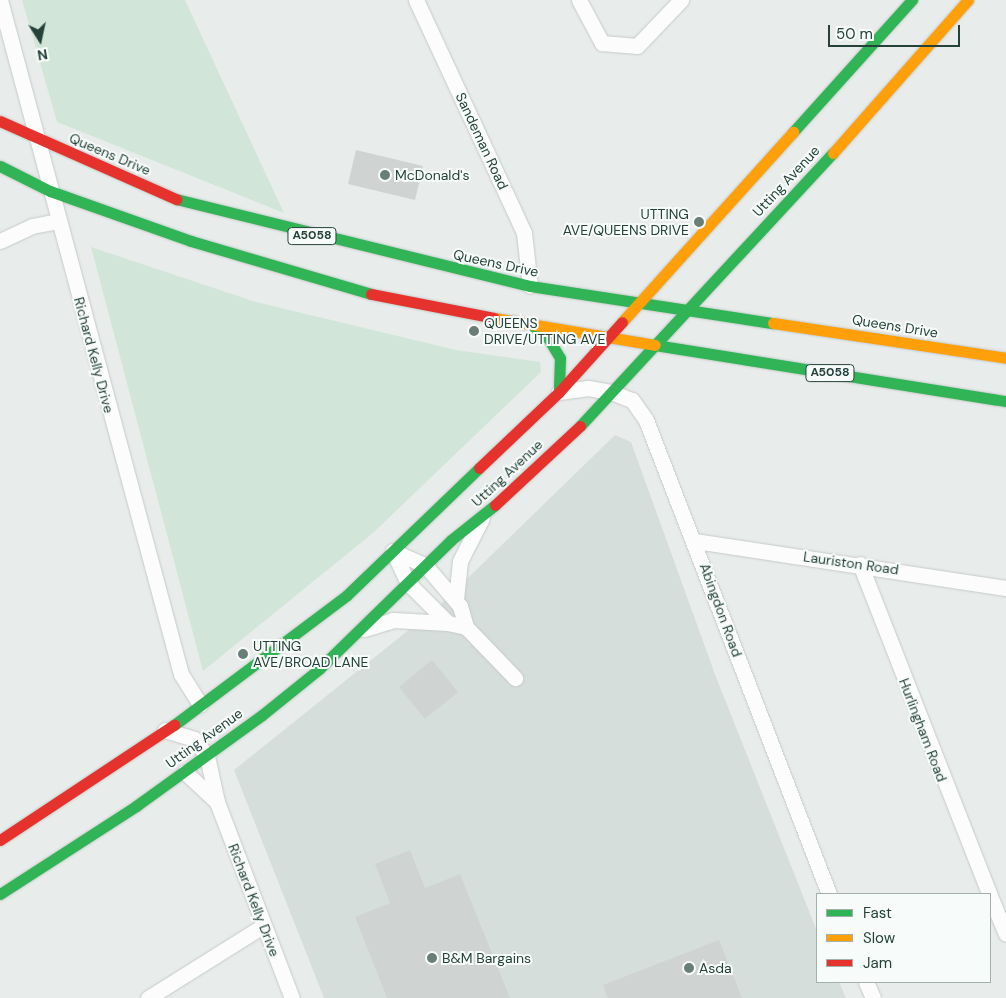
<!DOCTYPE html>
<style>
body{margin:0}
#map{position:relative;width:1006px;height:998px;overflow:hidden;background:#e8edeb;font-family:"DM Sans",sans-serif}
div>[style]{position:absolute}
.built>*{inset:0;background:#d6dedb}
.green>*{inset:0;background:#d1e6d8}
.building>*{inset:0;background:#cfd4d2}
.roads{filter:drop-shadow(0 0 1px #c5cac8) drop-shadow(0 0 1px #c5cac8)}
.street>*{height:15px;margin:-7.5px;padding:0 7.5px;transform-origin:7.5px;border-radius:7.5px;background:#fcfcfc}
.fast>*{height:11px;margin:-5.5px;padding:0 5.5px;transform-origin:5.5px;border-radius:5.5px;background:#30b455}
.slow>*{height:11px;margin:-5.5px;padding:0 5.5px;transform-origin:5.5px;border-radius:5.5px;background:#ff9f0a}
.jam>*{height:11px;margin:-5.5px;padding:0 5.5px;transform-origin:5.5px;border-radius:5.5px;background:#e5322d}
.dots>*{width:14px;height:14px;translate:-50% -50%;box-sizing:border-box;border:2px solid #f7fbf9;border-radius:50%}
span{translate:-50% -50%;white-space:nowrap;text-align:center;line-height:1.15;-webkit-text-stroke:4px #f7fbf9;paint-order:stroke}
.shield-label span{padding:1px 4px;background:#f7fbf9;border:1px solid;border-radius:4px;-webkit-text-stroke-width:0}
.shield-label{font-size:12px;color:#24423a;font-weight:700}
.street-label{font-size:14px;color:#24423a}
.poi-label{font-size:14px;color:#24423a}
.left{translate:0 -50%;text-align:left}
.right{translate:-100% -50%;text-align:right}
.legend{position:absolute;left:816px;top:893px;width:175px;height:90px;box-sizing:border-box;background:#f7fbf9;border:1px solid #a3b1ad;margin:0;padding:6px 9px;list-style:none;font-size:15px;color:#24423a}
.legend li{display:flex;align-items:center;gap:10px;height:25px}
.legend b{width:25px;border:1px solid #a3b1ad}
.north{position:absolute;left:15px;top:15px;width:50px;height:50px;-webkit-text-stroke:4px #f7fbf9;paint-order:stroke;rotate:170deg;font-size:14px;font-weight:700;line-height:20px;text-align:center;color:#24423a}
.north::after{content:'';display:block;margin:auto;width:18px;height:22px;background:#24423a;clip-path:polygon(50% 0,100% 100%,50% 72%,0 100%)}
.scale{position:absolute;left:828px;top:25px;width:132px;height:22px;box-sizing:border-box;border:2px solid #24423a;border-top:0;padding-left:6px;font-size:15px;line-height:18px;white-space:nowrap;color:#24423a;-webkit-text-stroke:4px #f7fbf9;paint-order:stroke}
</style>
<div id="map">
<div class="built">
<div style="clip-path:polygon(615px 435px,631px 442px,716px 677px,817px 931px,817px 982px,839px 982px,846px 998px,324px 998px,234px 770px,441px 604px)"></div>
</div>
<div class="green">
<div style="clip-path:polygon(22px 0,185px 0,284px 213px,57px 122px)"></div>
<div style="clip-path:polygon(91px 247px,256px 302px,456px 350px,540px 362px,541px 372px,373px 533px,203px 671px)"></div>
</div>
<div class="building">
<div style="clip-path:polygon(356px 150px,423px 166px,415px 200px,348px 184px)"></div>
<div style="clip-path:polygon(432px 660px,458px 692px,425px 719px,399px 687px)"></div>
<div style="clip-path:polygon(410px 850px,425px 888px,460px 874px,510px 998px,387px 998px,355px 917px,390px 903px,375px 864px)"></div>
<div style="clip-path:polygon(719px 940px,742px 998px,608px 998px,603px 985px)"></div>
</div>
<div class="roads">
<div class="street">
<div style="left:0;top:0;width:698px;rotate:74.97deg"></div>
<div style="left:181px;top:674px;width:36px;rotate:58deg"></div>
<div style="left:416px;top:0;width:257px;rotate:65.1deg"></div>
<div style="left:524px;top:233px;width:53px;rotate:83.5deg"></div>
<div style="left:579px;top:0;width:49px;rotate:61.9deg"></div>
<div style="left:602px;top:43px;width:35px;rotate:5deg"></div>
<div style="left:637px;top:46px;width:64px;rotate:-46.3deg"></div>
<div style="left:0;top:241px;width:35px;rotate:-25deg"></div>
<div style="left:32px;top:226px;width:26px;rotate:-11deg"></div>
<div style="left:559px;top:392px;width:29px;rotate:-8deg"></div>
<div style="left:588px;top:388px;width:23px;rotate:10deg"></div>
<div style="left:611px;top:392px;width:22px;rotate:21deg"></div>
<div style="left:632px;top:400px;width:24px;rotate:55deg"></div>
<div style="left:646px;top:420px;width:508px;rotate:68.89deg"></div>
<div style="left:695px;top:541px;width:315px;rotate:8.6deg"></div>
<div style="left:393px;top:551px;width:35px;rotate:24deg"></div>
<div style="left:425px;top:565px;width:54px;rotate:49.5deg"></div>
<div style="left:460px;top:606px;width:22px;rotate:74deg"></div>
<div style="left:466px;top:627px;width:71px;rotate:46.1deg"></div>
<div style="left:393px;top:551px;width:35px;rotate:65deg"></div>
<div style="left:408px;top:583px;width:57px;rotate:45deg"></div>
<div style="left:448px;top:623px;width:18px;rotate:13deg"></div>
<div style="left:860px;top:564px;width:354px;rotate:68.6deg"></div>
<div style="left:456px;top:599px;width:38px;rotate:-84deg"></div>
<div style="left:460px;top:561px;width:48px;rotate:-62.9deg"></div>
<div style="left:364px;top:629px;width:30px;rotate:-17deg"></div>
<div style="left:393px;top:620px;width:55px;rotate:3.1deg"></div>
<div style="left:165px;top:730px;width:30px;rotate:17deg"></div>
<div style="left:194px;top:739px;width:21px;rotate:53deg"></div>
<div style="left:207px;top:756px;width:47px;rotate:77.7deg"></div>
<div style="left:217px;top:802px;width:210px;rotate:69.1deg"></div>
<div style="left:185px;top:772px;width:44px;rotate:43.2deg"></div>
<div style="left:990px;top:896px;width:41px;rotate:67.2deg"></div>
<div style="left:866px;top:982px;width:17px;rotate:66deg"></div>
<div style="left:148px;top:998px;width:136px;rotate:-32.1deg"></div>
</div>
<div class="fast">
<div style="left:793px;top:132px;width:178px;rotate:-48deg"></div>
<div style="left:0;top:166px;width:56px;rotate:26.6deg"></div>
<div style="left:50px;top:191px;width:150px;rotate:19.5deg"></div>
<div style="left:191px;top:241px;width:188px;rotate:16.4deg"></div>
<div style="left:176px;top:199px;width:365px;rotate:13.8deg"></div>
<div style="left:530px;top:286px;width:246px;rotate:8.7deg"></div>
<div style="left:533px;top:326px;width:19px;rotate:39deg"></div>
<div style="left:548px;top:338px;width:23px;rotate:59deg"></div>
<div style="left:560px;top:358px;width:34px;rotate:92deg"></div>
<div style="left:655px;top:345px;width:355px;rotate:9.1deg"></div>
<div style="left:580px;top:426px;width:372px;rotate:-47.2deg"></div>
<div style="left:174px;top:725px;width:216px;rotate:-36.9deg"></div>
<div style="left:347px;top:595px;width:183px;rotate:-43.9deg"></div>
<div style="left:0;top:894px;width:162px;rotate:-32.9deg"></div>
<div style="left:136px;top:806px;width:155px;rotate:-35.8deg"></div>
<div style="left:262px;top:715px;width:73px;rotate:-38.9deg"></div>
<div style="left:319px;top:669px;width:185px;rotate:-44.3deg"></div>
<div style="left:451px;top:540px;width:56px;rotate:-38.5deg"></div>
</div>
<div class="slow">
<div style="left:833px;top:153px;width:204px;rotate:-48.6deg"></div>
<div style="left:494px;top:318px;width:163px;rotate:9.5deg"></div>
<div style="left:622px;top:322px;width:256px;rotate:-48deg"></div>
<div style="left:773px;top:323px;width:236px;rotate:8.5deg"></div>
</div>
<div class="jam">
<div style="left:0;top:121px;width:193px;rotate:23.9deg"></div>
<div style="left:371px;top:294px;width:125px;rotate:11deg"></div>
<div style="left:479px;top:468px;width:110px;rotate:-43.5deg"></div>
<div style="left:559px;top:392px;width:94px;rotate:-48deg"></div>
<div style="left:495px;top:505px;width:116px;rotate:-42.9deg"></div>
<div style="left:0;top:840px;width:209px;rotate:-33.5deg"></div>
</div>
</div>
<div class="dots">
<div style="left:385px;top:175px;background:#697e78"></div>
<div style="left:699px;top:222px;background:#697e78"></div>
<div style="left:474px;top:331px;background:#697e78"></div>
<div style="left:243px;top:654px;background:#697e78"></div>
<div style="left:432px;top:958px;background:#697e78"></div>
<div style="left:689px;top:968px;background:#697e78"></div>
</div>
<div class="shield-label">
<span style="left:312px;top:236px">A5058</span>
<span style="left:830px;top:373px">A5058</span>
</div>
<div class="street-label">
<span style="left:482px;top:141px;rotate:65deg">Sandeman Road</span>
<span style="left:110px;top:154px;rotate:23deg">Queens Drive</span>
<span style="left:786px;top:181px;rotate:-47deg">Utting Avenue</span>
<span style="left:496px;top:263px;rotate:12deg">Queens Drive</span>
<span style="left:895px;top:326px;rotate:9deg">Queens Drive</span>
<span style="left:94px;top:355px;rotate:75deg">Richard Kelly Drive</span>
<span style="left:507px;top:473px;rotate:-43deg">Utting Avenue</span>
<span style="left:851px;top:563px;rotate:8deg">Lauriston Road</span>
<span style="left:721px;top:610px;rotate:70deg">Abingdon Road</span>
<span style="left:923px;top:730px;rotate:69deg">Hurlingham Road</span>
<span style="left:204px;top:738px;rotate:-36deg">Utting Avenue</span>
<span style="left:254px;top:900px;rotate:69deg">Richard Kelly Drive</span>
</div>
<div class="poi-label">
<span class="left" style="left:395px;top:175px">McDonald's</span>
<span class="right" style="left:689px;top:222px">UTTING<br>AVE/QUEENS DRIVE</span>
<span class="left" style="left:484px;top:331px">QUEENS<br>DRIVE/UTTING AVE</span>
<span class="left" style="left:253px;top:654px">UTTING<br>AVE/BROAD LANE</span>
<span class="left" style="left:442px;top:958px">B&amp;M Bargains</span>
<span class="left" style="left:699px;top:968px">Asda</span>
</div>
<ul class="legend">
<li><b style="height:6px;background:#30b455"></b>Fast</li>
<li><b style="height:6px;background:#ff9f0a"></b>Slow</li>
<li><b style="height:6px;background:#e5322d"></b>Jam</li>
</ul>
<div class="north">N</div>
<div class="scale">50 m</div>
</div>
